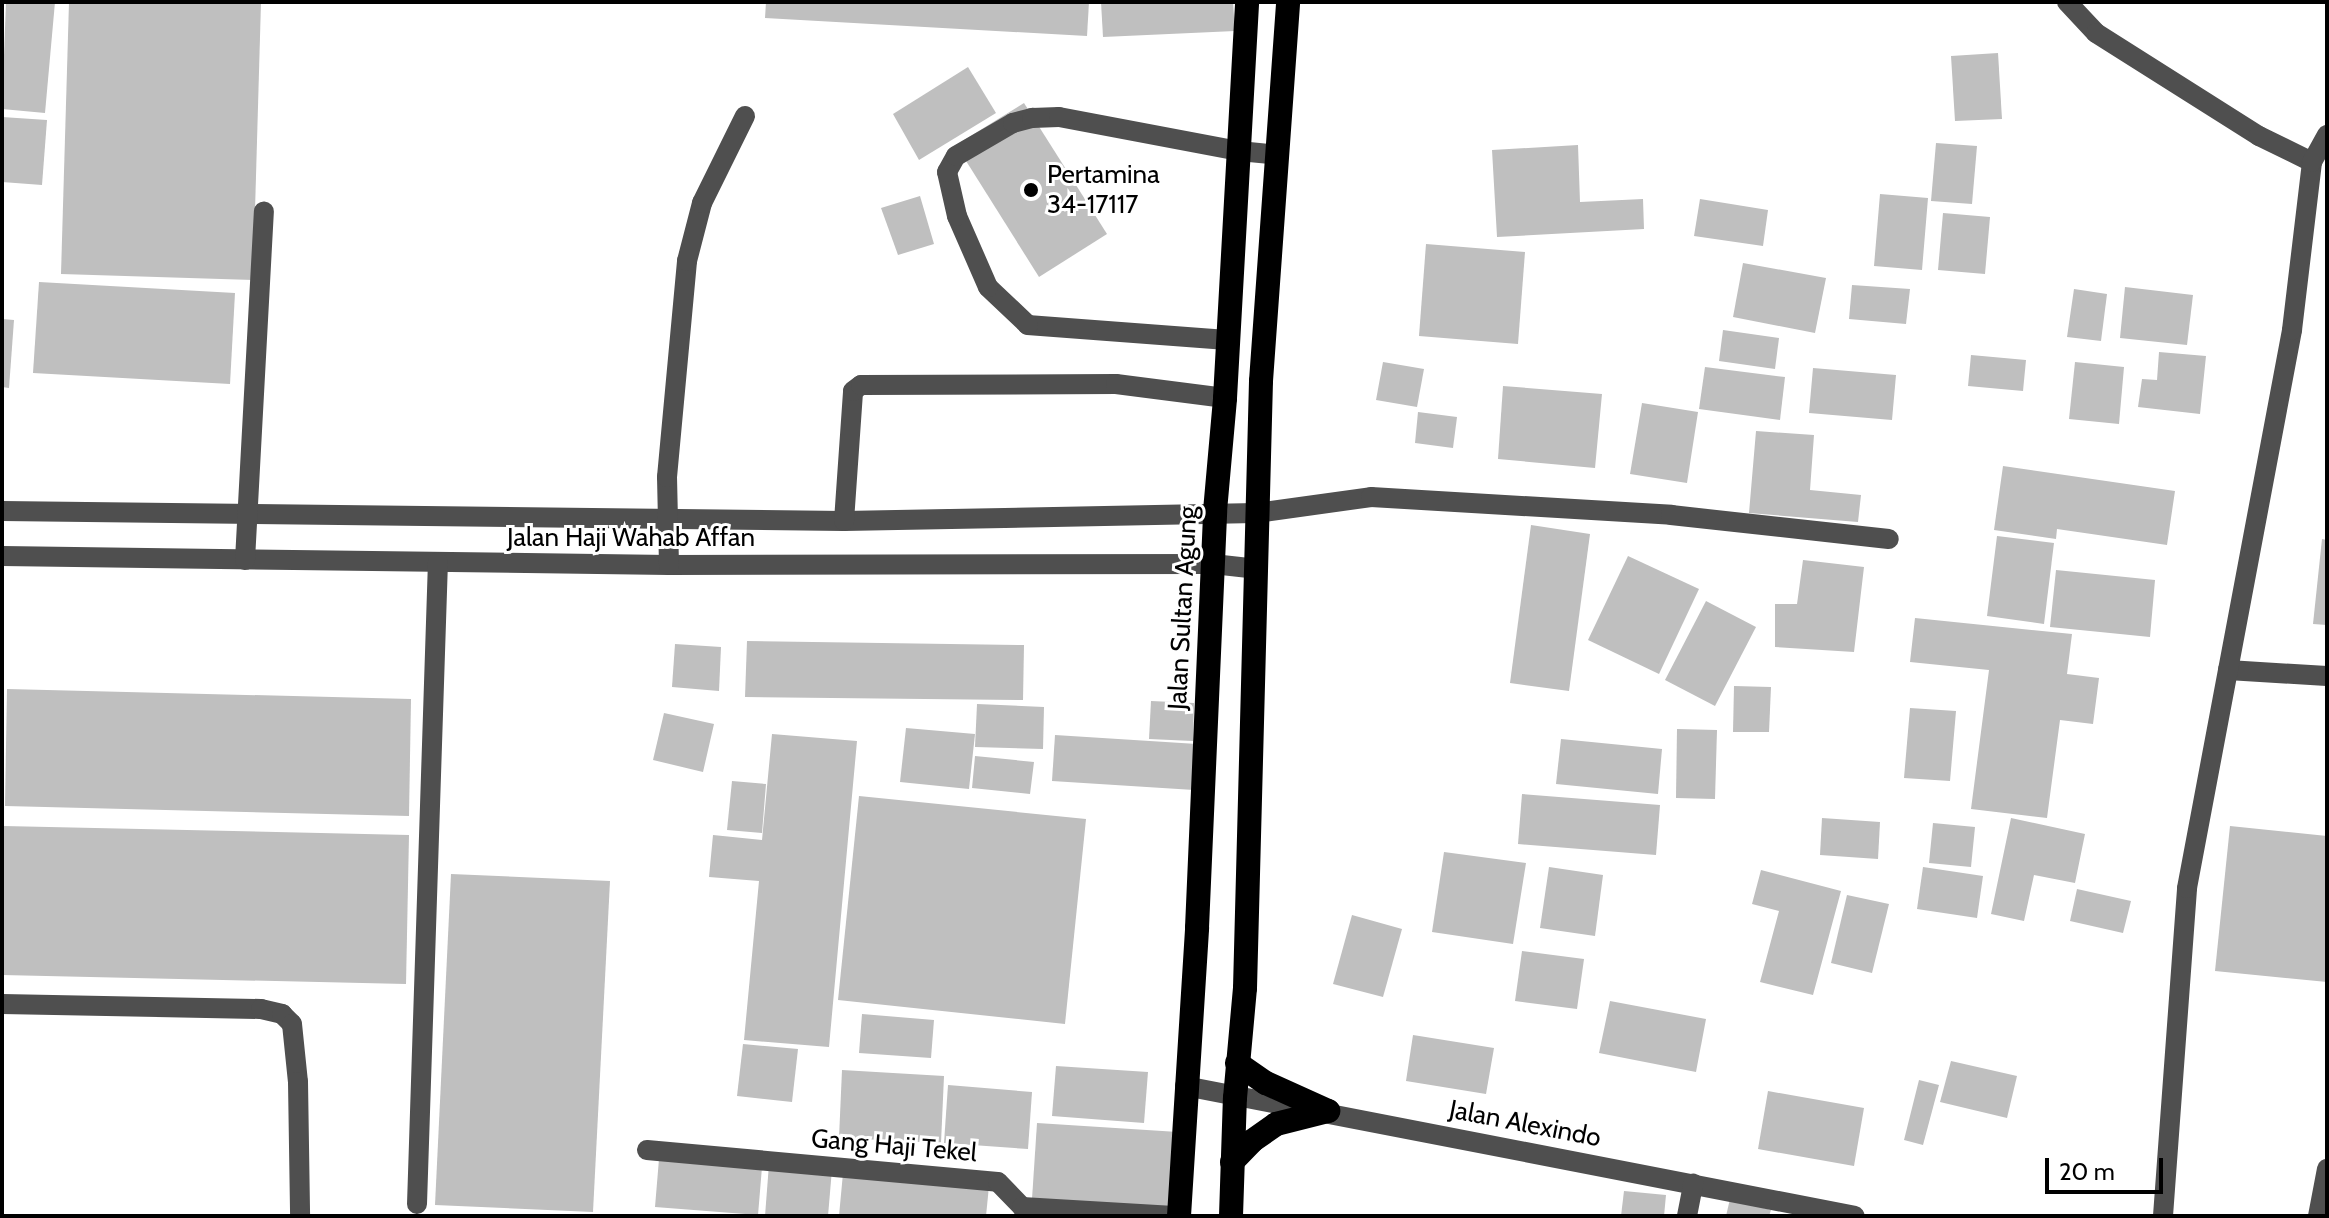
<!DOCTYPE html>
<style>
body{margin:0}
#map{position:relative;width:2329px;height:1218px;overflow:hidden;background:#fff;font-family:Cabin,sans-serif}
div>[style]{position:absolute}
.building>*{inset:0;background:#bfbfbf}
.minor>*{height:20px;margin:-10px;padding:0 10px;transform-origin:10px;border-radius:10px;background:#4f4f4f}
.highway>*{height:24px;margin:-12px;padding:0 12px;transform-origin:12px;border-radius:12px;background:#000}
.dots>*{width:22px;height:22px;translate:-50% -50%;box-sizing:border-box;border:4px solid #fff;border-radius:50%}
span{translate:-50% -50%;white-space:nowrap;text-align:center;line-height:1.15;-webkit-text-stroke:6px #fff;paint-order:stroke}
.poi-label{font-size:26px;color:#000}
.left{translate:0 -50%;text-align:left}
.street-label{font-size:26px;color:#000}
.frame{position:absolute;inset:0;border:4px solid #000;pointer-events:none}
.scale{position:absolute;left:2045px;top:1158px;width:118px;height:36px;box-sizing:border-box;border:4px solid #000;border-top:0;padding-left:10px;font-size:24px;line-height:28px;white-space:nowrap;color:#000;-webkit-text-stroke:6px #fff;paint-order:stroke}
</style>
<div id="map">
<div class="building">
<div style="clip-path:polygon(6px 2px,55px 2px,45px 113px,2px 109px)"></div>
<div style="clip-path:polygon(69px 2px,261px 2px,253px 280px,61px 274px)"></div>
<div style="clip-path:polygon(766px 2px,1089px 2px,1087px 36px,765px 18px)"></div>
<div style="clip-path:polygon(1101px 2px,1233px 2px,1235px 31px,1103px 37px)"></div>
<div style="clip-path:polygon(1998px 53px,2002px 119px,1955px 121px,1951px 56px)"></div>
<div style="clip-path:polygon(968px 67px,996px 113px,919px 160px,893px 114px)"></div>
<div style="clip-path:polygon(1024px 103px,1107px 234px,1039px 277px,956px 145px)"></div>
<div style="clip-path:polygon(2px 117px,47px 120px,42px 185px,2px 182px)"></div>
<div style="clip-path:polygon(1936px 143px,1977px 146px,1972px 204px,1931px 201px)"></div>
<div style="clip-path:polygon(1578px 145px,1580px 202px,1643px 199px,1644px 229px,1497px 237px,1492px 150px)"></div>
<div style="clip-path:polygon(1880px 194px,1928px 198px,1922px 270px,1874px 266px)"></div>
<div style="clip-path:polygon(920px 196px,934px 244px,898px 255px,881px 208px)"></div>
<div style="clip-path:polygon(1700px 199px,1768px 210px,1763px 246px,1694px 236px)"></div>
<div style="clip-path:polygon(1943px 213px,1990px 217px,1985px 274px,1938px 270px)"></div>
<div style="clip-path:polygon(1426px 244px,1525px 252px,1518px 344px,1419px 336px)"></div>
<div style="clip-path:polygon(1743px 263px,1826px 278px,1815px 333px,1733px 317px)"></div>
<div style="clip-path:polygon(39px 282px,235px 293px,230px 384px,33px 373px)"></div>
<div style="clip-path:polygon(1852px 285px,1910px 289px,1906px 324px,1849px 319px)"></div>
<div style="clip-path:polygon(2125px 287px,2193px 295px,2187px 345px,2120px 338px)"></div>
<div style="clip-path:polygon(2074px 289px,2107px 294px,2101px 341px,2067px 337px)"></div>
<div style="clip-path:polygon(2px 319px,14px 320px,9px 388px,2px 387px)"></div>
<div style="clip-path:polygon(1723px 330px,1779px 338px,1775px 369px,1719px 361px)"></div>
<div style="clip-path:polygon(2159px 352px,2206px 356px,2200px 414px,2138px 407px,2142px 379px,2157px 380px)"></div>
<div style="clip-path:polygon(1971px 355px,2026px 360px,2023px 391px,1968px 386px)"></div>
<div style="clip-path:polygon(1383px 362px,1424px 369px,1417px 407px,1376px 400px)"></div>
<div style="clip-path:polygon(2075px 362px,2124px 367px,2119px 424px,2069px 419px)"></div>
<div style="clip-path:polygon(1705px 367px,1785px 377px,1780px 420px,1699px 409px)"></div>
<div style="clip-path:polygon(1813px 368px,1896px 375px,1892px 420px,1809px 413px)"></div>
<div style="clip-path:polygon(1503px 386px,1602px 394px,1595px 468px,1498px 459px)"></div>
<div style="clip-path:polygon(1642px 403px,1698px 412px,1687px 483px,1630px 474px)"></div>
<div style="clip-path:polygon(1418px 412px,1457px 417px,1453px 448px,1415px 443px)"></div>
<div style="clip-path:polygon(1756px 431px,1814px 435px,1810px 490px,1861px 495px,1858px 522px,1749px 513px)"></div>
<div style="clip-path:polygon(2003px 466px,2175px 491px,2167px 545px,2057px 529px,2056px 539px,1994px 530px)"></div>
<div style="clip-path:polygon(1531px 525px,1590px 534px,1569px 691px,1510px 683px)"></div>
<div style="clip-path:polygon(1997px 536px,2054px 543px,2044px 624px,1987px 616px)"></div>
<div style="clip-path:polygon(2322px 539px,2327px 540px,2327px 625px,2313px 624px)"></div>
<div style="clip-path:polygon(1628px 556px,1699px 589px,1659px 674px,1588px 640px)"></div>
<div style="clip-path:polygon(1803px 560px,1864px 567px,1854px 652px,1775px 647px,1775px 604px,1797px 604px)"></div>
<div style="clip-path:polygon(2056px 570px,2155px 580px,2150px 637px,2050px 627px)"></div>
<div style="clip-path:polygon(1706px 601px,1756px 627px,1715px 706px,1665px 680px)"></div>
<div style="clip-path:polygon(1915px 618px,2072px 634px,2067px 674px,2099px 678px,2093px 724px,2060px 720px,2047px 818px,1971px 809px,1989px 670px,1910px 662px)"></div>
<div style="clip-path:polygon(747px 641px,1024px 645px,1023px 700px,745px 697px)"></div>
<div style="clip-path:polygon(675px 644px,721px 647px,719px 691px,672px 687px)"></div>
<div style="clip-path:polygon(1734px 686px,1771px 687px,1769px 732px,1733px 732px)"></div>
<div style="clip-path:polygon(7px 689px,411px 699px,409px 816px,5px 806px)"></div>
<div style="clip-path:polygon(1151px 701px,1194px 703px,1193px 741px,1149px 739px)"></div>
<div style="clip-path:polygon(977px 704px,1044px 707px,1043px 749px,975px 747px)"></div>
<div style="clip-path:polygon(1910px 708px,1956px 711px,1950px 781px,1904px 778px)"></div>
<div style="clip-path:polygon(664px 713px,714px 724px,703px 772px,653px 760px)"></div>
<div style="clip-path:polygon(906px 728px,975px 734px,969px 789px,900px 782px)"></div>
<div style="clip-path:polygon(1677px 729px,1717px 730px,1715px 799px,1676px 798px)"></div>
<div style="clip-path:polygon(772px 734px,857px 741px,829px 1047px,744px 1040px,759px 881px,709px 877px,713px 835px,762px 840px)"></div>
<div style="clip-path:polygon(1055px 735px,1197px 744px,1194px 790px,1052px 781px)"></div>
<div style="clip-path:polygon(1561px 739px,1662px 749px,1658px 794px,1556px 784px)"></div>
<div style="clip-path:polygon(975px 756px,1034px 762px,1030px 794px,972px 788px)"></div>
<div style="clip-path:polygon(732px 781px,766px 784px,762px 833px,727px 830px)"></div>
<div style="clip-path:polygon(1522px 794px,1660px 805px,1656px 855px,1518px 844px)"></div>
<div style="clip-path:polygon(859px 796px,1086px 819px,1065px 1024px,838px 1000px)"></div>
<div style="clip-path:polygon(1822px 818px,1880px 822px,1878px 859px,1820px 855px)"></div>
<div style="clip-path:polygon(2011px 818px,2085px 834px,2075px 883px,2034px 875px,2024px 921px,1991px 914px)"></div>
<div style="clip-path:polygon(1933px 823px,1975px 827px,1971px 867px,1929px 863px)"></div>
<div style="clip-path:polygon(3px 826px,409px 835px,406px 984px,2px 975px)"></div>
<div style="clip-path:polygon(2230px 826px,2327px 836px,2327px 982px,2215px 971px)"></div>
<div style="clip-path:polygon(1444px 852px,1526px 863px,1513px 944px,1432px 932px)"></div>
<div style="clip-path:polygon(1549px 867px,1603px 875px,1595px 936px,1540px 928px)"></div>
<div style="clip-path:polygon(1923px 867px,1983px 876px,1977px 918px,1917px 909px)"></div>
<div style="clip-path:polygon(1761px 870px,1841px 891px,1813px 995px,1760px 982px,1779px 911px,1752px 904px)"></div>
<div style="clip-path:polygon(451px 874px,610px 881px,593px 1212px,435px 1205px)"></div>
<div style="clip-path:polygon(2077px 889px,2131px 901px,2123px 933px,2070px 921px)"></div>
<div style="clip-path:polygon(1847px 895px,1889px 904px,1872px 973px,1831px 963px)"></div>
<div style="clip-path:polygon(1352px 915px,1402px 929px,1383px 997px,1333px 984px)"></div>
<div style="clip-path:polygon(1522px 951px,1584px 959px,1577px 1009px,1515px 1001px)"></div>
<div style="clip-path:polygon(1610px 1001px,1706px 1019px,1696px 1072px,1599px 1053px)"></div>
<div style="clip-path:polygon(862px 1014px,934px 1020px,931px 1058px,859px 1053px)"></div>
<div style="clip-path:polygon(1413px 1035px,1494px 1048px,1486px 1094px,1406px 1081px)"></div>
<div style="clip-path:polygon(743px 1044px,798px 1049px,792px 1102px,737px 1096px)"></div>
<div style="clip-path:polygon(1951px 1061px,2017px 1076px,2007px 1118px,1940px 1102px)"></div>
<div style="clip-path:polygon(1056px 1066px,1148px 1072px,1144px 1123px,1052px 1116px)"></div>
<div style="clip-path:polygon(842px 1070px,944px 1076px,941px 1143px,839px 1138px)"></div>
<div style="clip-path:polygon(1919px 1080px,1939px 1085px,1923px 1145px,1904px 1140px)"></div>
<div style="clip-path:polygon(948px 1085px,1032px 1092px,1028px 1149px,944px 1143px)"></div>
<div style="clip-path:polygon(1768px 1091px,1864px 1108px,1854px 1166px,1758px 1149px)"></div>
<div style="clip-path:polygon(1037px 1123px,1178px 1132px,1179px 1216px,1032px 1199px)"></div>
<div style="clip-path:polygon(659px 1159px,762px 1167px,758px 1215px,655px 1207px)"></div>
<div style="clip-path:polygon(769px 1164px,832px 1169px,828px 1216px,765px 1216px)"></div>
<div style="clip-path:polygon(843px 1173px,989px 1186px,986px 1216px,839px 1216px)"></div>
<div style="clip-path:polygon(1624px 1191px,1666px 1195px,1664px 1216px,1621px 1216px)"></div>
<div style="clip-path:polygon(1730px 1199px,1771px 1210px,1769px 1216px,1726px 1216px)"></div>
</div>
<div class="minor">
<div style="left:2067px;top:2px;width:42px;rotate:46.9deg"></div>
<div style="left:2096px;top:33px;width:193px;rotate:32.3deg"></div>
<div style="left:2259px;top:136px;width:59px;rotate:26.1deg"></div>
<div style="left:1227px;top:340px;width:200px;rotate:-175.7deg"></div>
<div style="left:1028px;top:325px;width:55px;rotate:-136.5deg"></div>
<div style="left:988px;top:287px;width:77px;rotate:-113.6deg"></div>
<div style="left:957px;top:216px;width:45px;rotate:-102.8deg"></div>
<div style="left:947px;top:172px;width:18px;rotate:-61deg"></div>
<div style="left:956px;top:156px;width:66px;rotate:-30.1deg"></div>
<div style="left:1013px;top:123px;width:20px;rotate:-15deg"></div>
<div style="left:1032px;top:118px;width:27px;rotate:-2deg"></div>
<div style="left:1059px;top:117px;width:183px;rotate:10.7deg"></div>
<div style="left:1239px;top:151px;width:40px;rotate:5.7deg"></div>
<div style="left:2px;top:511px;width:842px;rotate:0.68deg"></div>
<div style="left:844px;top:521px;width:412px;rotate:-1.1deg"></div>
<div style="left:1256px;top:513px;width:116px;rotate:-7.9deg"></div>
<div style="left:1371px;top:497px;width:301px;rotate:3.4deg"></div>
<div style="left:1671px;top:515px;width:219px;rotate:6.3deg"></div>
<div style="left:844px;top:521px;width:130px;rotate:-86deg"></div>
<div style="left:853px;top:391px;width:10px;rotate:-37deg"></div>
<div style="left:861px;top:385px;width:255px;rotate:-0.2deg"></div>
<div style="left:1116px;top:384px;width:110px;rotate:7.3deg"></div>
<div style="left:2px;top:556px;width:667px;rotate:0.77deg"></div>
<div style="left:669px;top:565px;width:544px;rotate:-0.11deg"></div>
<div style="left:1213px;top:564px;width:45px;rotate:6.3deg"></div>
<div style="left:245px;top:560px;width:349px;rotate:-86.9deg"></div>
<div style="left:669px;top:565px;width:88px;rotate:-91.3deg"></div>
<div style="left:667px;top:477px;width:217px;rotate:-84.7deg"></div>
<div style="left:687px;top:261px;width:60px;rotate:-75.5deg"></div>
<div style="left:702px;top:203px;width:97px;rotate:-63.7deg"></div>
<div style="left:2228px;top:670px;width:99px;rotate:3.5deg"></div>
<div style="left:2px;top:1004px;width:259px;rotate:1.1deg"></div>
<div style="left:261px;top:1009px;width:22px;rotate:13deg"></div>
<div style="left:282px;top:1014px;width:14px;rotate:45deg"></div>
<div style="left:292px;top:1024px;width:58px;rotate:84.1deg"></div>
<div style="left:298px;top:1082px;width:134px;rotate:89.1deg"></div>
<div style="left:1185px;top:1086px;width:682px;rotate:10.98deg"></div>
<div style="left:647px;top:1150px;width:352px;rotate:5.2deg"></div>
<div style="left:998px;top:1182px;width:35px;rotate:46deg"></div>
<div style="left:1022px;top:1207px;width:152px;rotate:3.4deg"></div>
<div style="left:417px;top:1204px;width:642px;rotate:-88.13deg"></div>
<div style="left:1687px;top:1216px;width:33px;rotate:-79deg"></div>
<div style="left:2163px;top:1216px;width:329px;rotate:-85.8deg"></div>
<div style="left:2187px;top:888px;width:568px;rotate:-79.34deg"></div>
<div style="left:2292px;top:330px;width:169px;rotate:-83.2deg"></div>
<div style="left:2312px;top:162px;width:31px;rotate:-61deg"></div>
<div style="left:2318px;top:1216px;width:48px;rotate:-79.2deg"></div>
</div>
<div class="highway">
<div style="left:1237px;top:1063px;width:35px;rotate:35deg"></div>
<div style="left:1266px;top:1083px;width:68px;rotate:24.3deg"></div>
<div style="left:1232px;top:1162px;width:29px;rotate:-46deg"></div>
<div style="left:1252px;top:1141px;width:29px;rotate:-35deg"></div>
<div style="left:1276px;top:1124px;width:54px;rotate:-14deg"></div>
<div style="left:1179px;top:1216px;width:289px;rotate:-86.4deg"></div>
<div style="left:1197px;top:928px;width:417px;rotate:-87.5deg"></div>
<div style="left:1215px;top:511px;width:113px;rotate:-84.9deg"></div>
<div style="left:1225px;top:398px;width:397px;rotate:-86.8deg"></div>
<div style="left:1231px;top:1216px;width:118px;rotate:-88.1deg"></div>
<div style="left:1235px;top:1098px;width:110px;rotate:-84.8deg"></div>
<div style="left:1245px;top:988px;width:607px;rotate:-88.49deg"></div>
<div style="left:1261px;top:381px;width:380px;rotate:-85.9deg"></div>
</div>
<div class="dots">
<div style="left:1031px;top:190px;background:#000"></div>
</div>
<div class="poi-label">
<span class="left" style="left:1047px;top:190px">Pertamina<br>34-17117</span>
</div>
<div class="street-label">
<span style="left:631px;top:538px">Jalan Haji Wahab Affan</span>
<span style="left:1183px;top:608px;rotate:-87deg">Jalan Sultan Agung</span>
<span style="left:1525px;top:1124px;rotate:11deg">Jalan Alexindo</span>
<span style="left:894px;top:1146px;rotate:5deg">Gang Haji Tekel</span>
</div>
<div class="frame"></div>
<div class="scale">20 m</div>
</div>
